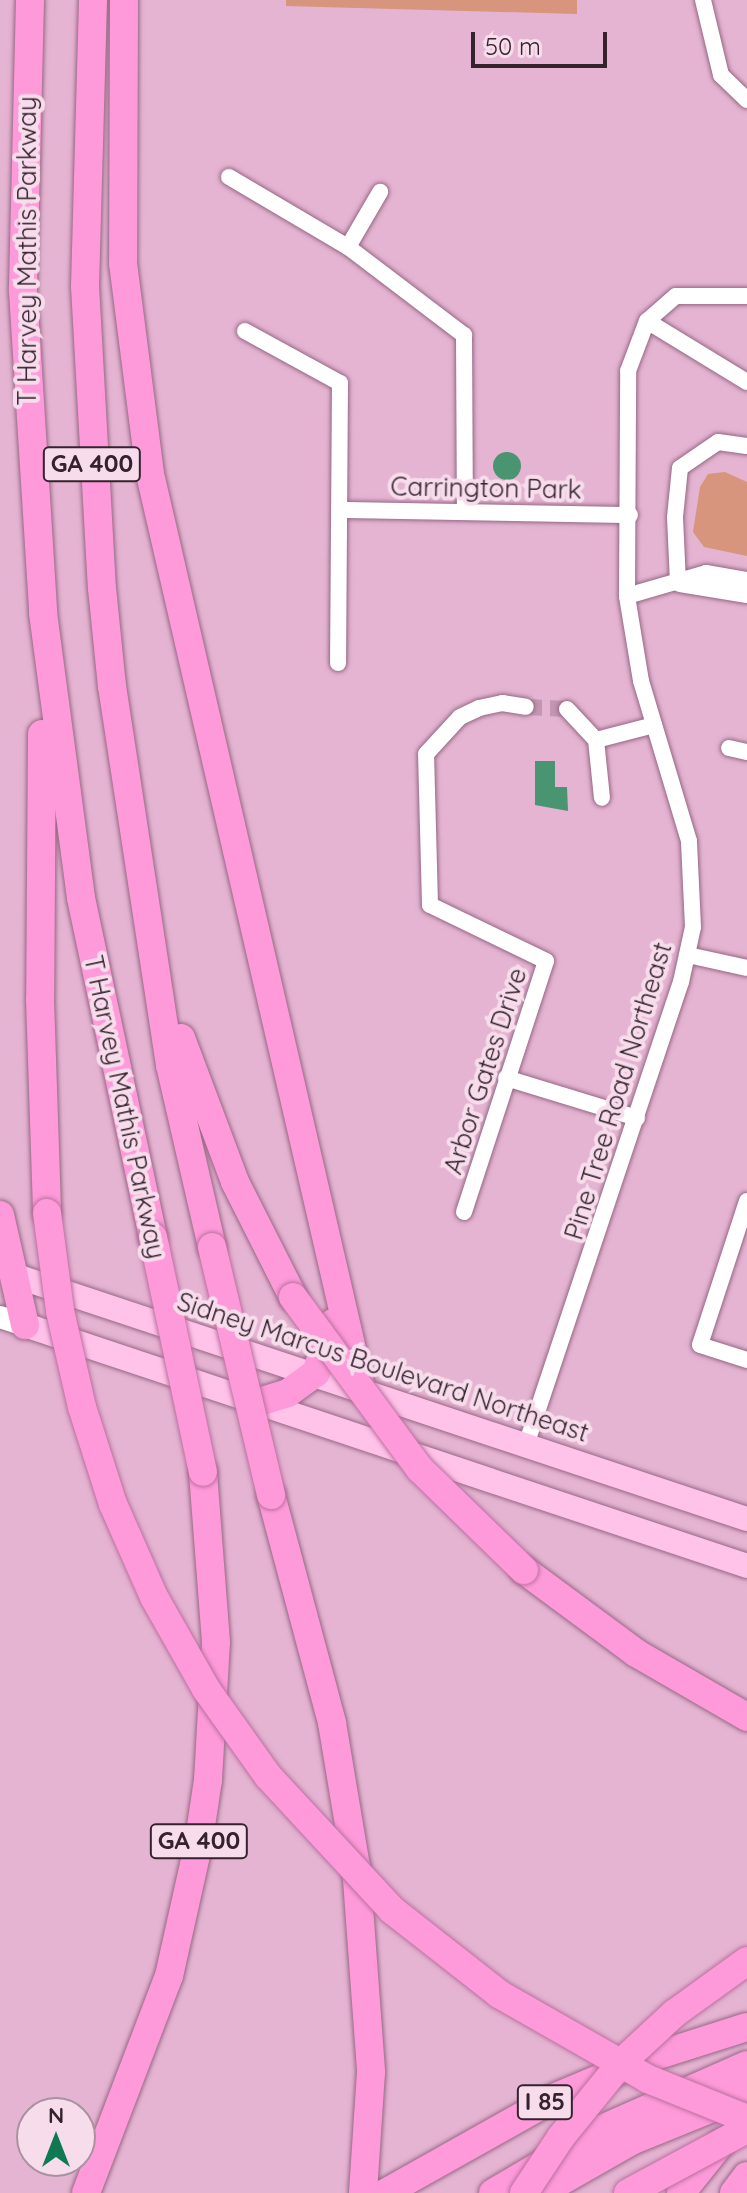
<!DOCTYPE html>
<style>
body{margin:0}
#map{position:relative;width:747px;height:2193px;overflow:hidden;background:#e5b4d2;font-family:Quicksand,sans-serif}
div>[style]{position:absolute}
.green>*{inset:0;background:#d6957c}
.water>*{inset:0;background:#499471}
.round{border-radius:50%}
.street-tunnel>*{height:16px;margin-top:-8px;transform-origin:0;background:repeating-linear-gradient(90deg,#c297b1 0 16px,transparent 0 24px)}
.roads{filter:drop-shadow(0 0 2px #956884) drop-shadow(0 0 2px #956884)}
.street>*{height:16px;margin:-8px;padding:0 8px;transform-origin:8px;border-radius:8px;background:#fff}
.secondary>*{height:22px;margin:-11px;padding:0 11px;transform-origin:11px;border-radius:11px;background:#fff}
.primary>*{height:24px;margin:-12px;padding:0 12px;transform-origin:12px;border-radius:12px;background:#ffc2e9}
.highway>*{height:28px;margin:-14px;padding:0 14px;transform-origin:14px;border-radius:14px;background:#ff9ada}
.bridges{filter:drop-shadow(0 0 2px #b8709e) drop-shadow(0 0 2px #b8709e)}
.highway-bridge>*{height:28px;margin:-14px;padding:0 14px;transform-origin:14px;border-radius:14px;background:#ff9ada}
span{translate:-50% -50%;white-space:nowrap;text-align:center;line-height:1.15;-webkit-text-stroke:8px #f7ddec;paint-order:stroke}
.shield-label span{padding:2px 6px;background:#f7ddec;border:2px solid;border-radius:6px;-webkit-text-stroke-width:0}
.shield-label{font-size:24px;color:#35222e;font-weight:700}
.street-label{font-size:26px;color:#35222e}
.north{position:absolute;left:16px;top:2097px;width:80px;height:80px;box-sizing:border-box;background:#f7ddec;border:2px solid #a992a0;border-radius:50%;rotate:0deg;font-size:22px;font-weight:700;line-height:32px;text-align:center;color:#35222e}
.north::after{content:'';display:block;margin:auto;width:28px;height:36px;background:#0f7953;clip-path:polygon(50% 0,100% 100%,50% 72%,0 100%)}
.scale{position:absolute;left:471px;top:32px;width:136px;height:36px;box-sizing:border-box;border:4px solid #35222e;border-top:0;padding-left:10px;font-size:24px;line-height:28px;white-space:nowrap;color:#35222e;-webkit-text-stroke:6px #f7ddec;paint-order:stroke}
</style>
<div id="map">
<div class="green">
<div style="clip-path:polygon(286px 0,577px 0,577px 14px,286px 6px)"></div>
<div style="clip-path:polygon(725px 472px,747px 482px,747px 556px,704px 547px,693px 532px,700px 487px,708px 474px)"></div>
</div>
<div class="water">
<div class="round" style="left:493px;top:452px;width:28px;height:28px"></div>
<div style="clip-path:polygon(535px 761px,555px 761px,555px 787px,567px 787px,568px 811px,535px 805px)"></div>
</div>
<div class="street-tunnel">
<div style="left:526px;top:707px;width:41px;rotate:2.8deg"></div>
</div>
<div class="roads">
<div class="street">
<div style="left:703px;top:0;width:77px;rotate:76.5deg"></div>
<div style="left:721px;top:75px;width:36px;rotate:44deg"></div>
<div style="left:229px;top:177px;width:138px;rotate:30.5deg"></div>
<div style="left:348px;top:247px;width:146px;rotate:37.2deg"></div>
<div style="left:464px;top:335px;width:177px;rotate:89.7deg"></div>
<div style="left:348px;top:247px;width:64px;rotate:-59.8deg"></div>
<div style="left:647px;top:321px;width:117px;rotate:31.4deg"></div>
<div style="left:245px;top:331px;width:108px;rotate:28.7deg"></div>
<div style="left:340px;top:383px;width:280px;rotate:90.4deg"></div>
<div style="left:341px;top:510px;width:289px;rotate:1deg"></div>
<div style="left:678px;top:583px;width:66px;rotate:-92.6deg"></div>
<div style="left:675px;top:517px;width:49px;rotate:-84.2deg"></div>
<div style="left:680px;top:468px;width:46px;rotate:-34.4deg"></div>
<div style="left:718px;top:442px;width:29px;rotate:8deg"></div>
<div style="left:680px;top:584px;width:68px;rotate:9.3deg"></div>
<div style="left:627px;top:596px;width:82px;rotate:-16.2deg"></div>
<div style="left:706px;top:573px;width:42px;rotate:9.7deg"></div>
<div style="left:567px;top:709px;width:42px;rotate:46.9deg"></div>
<div style="left:596px;top:740px;width:60px;rotate:-14.5deg"></div>
<div style="left:596px;top:740px;width:58px;rotate:84.1deg"></div>
<div style="left:729px;top:748px;width:18px;rotate:13deg"></div>
<div style="left:688px;top:955px;width:60px;rotate:12.4deg"></div>
<div style="left:506px;top:1078px;width:137px;rotate:17deg"></div>
<div style="left:747px;top:1201px;width:151px;rotate:108.1deg"></div>
<div style="left:700px;top:1345px;width:49px;rotate:17.7deg"></div>
<div style="left:464px;top:1212px;width:264px;rotate:-71.9deg"></div>
<div style="left:546px;top:961px;width:129px;rotate:-154.2deg"></div>
<div style="left:430px;top:905px;width:151px;rotate:-91.5deg"></div>
<div style="left:426px;top:754px;width:50px;rotate:-47.4deg"></div>
<div style="left:460px;top:717px;width:21px;rotate:-25deg"></div>
<div style="left:479px;top:708px;width:24px;rotate:-12deg"></div>
<div style="left:502px;top:703px;width:24px;rotate:9deg"></div>
<div style="left:526px;top:1445px;width:488px;rotate:-71.5deg"></div>
<div style="left:681px;top:982px;width:56px;rotate:-77.7deg"></div>
<div style="left:693px;top:927px;width:86px;rotate:-92.7deg"></div>
<div style="left:689px;top:841px;width:167px;rotate:-106.7deg"></div>
<div style="left:641px;top:681px;width:86px;rotate:-99.4deg"></div>
<div style="left:627px;top:596px;width:225px;rotate:-89.7deg"></div>
<div style="left:628px;top:371px;width:53px;rotate:-69.2deg"></div>
<div style="left:647px;top:321px;width:38px;rotate:-41deg"></div>
<div style="left:676px;top:296px;width:71px"></div>
</div>
<div class="secondary">
<div style="left:0;top:1317px;width:26px;rotate:18deg"></div>
</div>
<div class="primary">
<div style="left:13px;top:1275px;width:773px;rotate:18.39deg"></div>
<div style="left:25px;top:1325px;width:761px;rotate:18.46deg"></div>
</div>
<div class="highway">
<div style="left:30px;top:0;width:291px;rotate:91.4deg"></div>
<div style="left:23px;top:291px;width:323px;rotate:86.4deg"></div>
<div style="left:43px;top:613px;width:288px;rotate:82.4deg"></div>
<div style="left:81px;top:898px;width:347px;rotate:78deg"></div>
<div style="left:93px;top:0;width:286px;rotate:91.6deg"></div>
<div style="left:85px;top:286px;width:302px;rotate:86.8deg"></div>
<div style="left:102px;top:588px;width:99px;rotate:84.2deg"></div>
<div style="left:112px;top:686px;width:383px;rotate:81.3deg"></div>
<div style="left:170px;top:1065px;width:187px;rotate:77deg"></div>
<div style="left:124px;top:0;width:263px;rotate:90.2deg"></div>
<div style="left:123px;top:263px;width:213px;rotate:82.7deg"></div>
<div style="left:150px;top:474px;width:938px;rotate:77deg"></div>
<div style="left:42px;top:734px;width:265px;rotate:90.4deg"></div>
<div style="left:40px;top:999px;width:214px;rotate:88.1deg"></div>
<div style="left:181px;top:1038px;width:154px;rotate:69.4deg"></div>
<div style="left:235px;top:1182px;width:129px;rotate:63.2deg"></div>
<div style="left:0;top:1215px;width:113px;rotate:77.2deg"></div>
<div style="left:259px;top:1402px;width:30px;rotate:-17deg"></div>
<div style="left:288px;top:1393px;width:34px;rotate:-36deg"></div>
<div style="left:316px;top:1373px;width:53px;rotate:-71.2deg"></div>
<div style="left:271px;top:1495px;width:236px;rotate:75deg"></div>
<div style="left:332px;top:1723px;width:145px;rotate:80.5deg"></div>
<div style="left:356px;top:1866px;width:207px;rotate:85.8deg"></div>
<div style="left:371px;top:2072px;width:121px;rotate:93.8deg"></div>
<div style="left:524px;top:1570px;width:139px;rotate:36.5deg"></div>
<div style="left:636px;top:1653px;width:128px;rotate:30deg"></div>
<div style="left:86px;top:2193px;width:232px;rotate:-69.1deg"></div>
<div style="left:169px;top:1976px;width:133px;rotate:-77.4deg"></div>
<div style="left:198px;top:1846px;width:67px;rotate:-81.4deg"></div>
<div style="left:208px;top:1780px;width:138px;rotate:-86.7deg"></div>
<div style="left:216px;top:1642px;width:170px;rotate:-94.4deg"></div>
<div style="left:385px;top:2193px;width:196px;rotate:-29.3deg"></div>
<div style="left:556px;top:2097px;width:98px;rotate:-22.9deg"></div>
<div style="left:646px;top:2059px;width:106px;rotate:-17.6deg"></div>
<div style="left:493px;top:2193px;width:126px;rotate:-30.4deg"></div>
<div style="left:602px;top:2129px;width:158px;rotate:-23.8deg"></div>
<div style="left:540px;top:2193px;width:105px;rotate:-29.7deg"></div>
<div style="left:631px;top:2141px;width:125px;rotate:-22.1deg"></div>
<div style="left:681px;top:2193px;width:64px;rotate:-51.3deg"></div>
<div style="left:734px;top:2193px;width:21px;rotate:-53deg"></div>
</div>
</div>
<div class="bridges">
<div class="highway-bridge">
<div style="left:47px;top:1213px;width:99px;rotate:82.4deg"></div>
<div style="left:60px;top:1311px;width:98px;rotate:77.1deg"></div>
<div style="left:82px;top:1407px;width:102px;rotate:72.3deg"></div>
<div style="left:113px;top:1504px;width:102px;rotate:66.2deg"></div>
<div style="left:154px;top:1597px;width:106px;rotate:60.5deg"></div>
<div style="left:206px;top:1689px;width:107px;rotate:54.5deg"></div>
<div style="left:268px;top:1776px;width:183px;rotate:47.2deg"></div>
<div style="left:392px;top:1910px;width:136px;rotate:38.1deg"></div>
<div style="left:499px;top:1994px;width:172px;rotate:29.7deg"></div>
<div style="left:648px;top:2079px;width:107px;rotate:22deg"></div>
<div style="left:153px;top:1237px;width:240px;rotate:78deg"></div>
<div style="left:212px;top:1247px;width:255px;rotate:76.6deg"></div>
<div style="left:293px;top:1297px;width:214px;rotate:53.6deg"></div>
<div style="left:420px;top:1469px;width:145px;rotate:44.2deg"></div>
<div style="left:524px;top:2193px;width:67px;rotate:-56.5deg"></div>
<div style="left:561px;top:2137px;width:97px;rotate:-50.9deg"></div>
<div style="left:622px;top:2062px;width:72px;rotate:-42.8deg"></div>
<div style="left:675px;top:2013px;width:89px;rotate:-35.8deg"></div>
<div style="left:628px;top:2193px;width:135px;rotate:-28.3deg"></div>
</div>
</div>
<div class="shield-label">
<span style="left:92px;top:464px">GA 400</span>
<span style="left:199px;top:1841px">GA 400</span>
<span style="left:545px;top:2102px">I 85</span>
</div>
<div class="street-label">
<span style="left:27px;top:251px;rotate:-90deg">T Harvey Mathis Parkway</span>
<span style="left:486px;top:488px;rotate:1deg">Carrington Park</span>
<span style="left:485px;top:1071px;rotate:-72deg">Arbor Gates Drive</span>
<span style="left:618px;top:1091px;rotate:-73deg">Pine Tree Road Northeast</span>
<span style="left:125px;top:1107px;rotate:78deg">T Harvey Mathis Parkway</span>
<span style="left:383px;top:1367px;rotate:18deg">Sidney Marcus Boulevard Northeast</span>
</div>
<div class="north">N</div>
<div class="scale">50 m</div>
</div>
